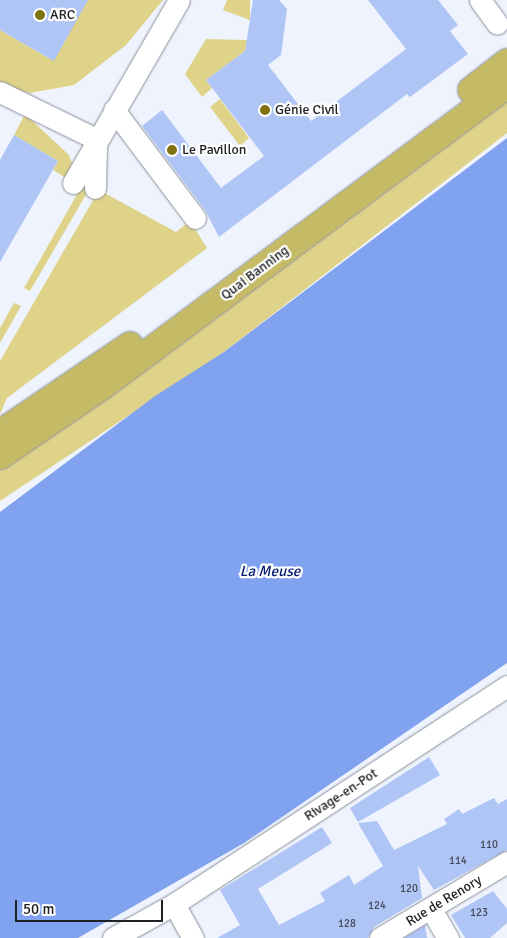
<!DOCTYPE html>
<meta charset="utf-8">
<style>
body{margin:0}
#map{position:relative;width:507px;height:938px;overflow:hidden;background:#eef3fd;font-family:Signika,sans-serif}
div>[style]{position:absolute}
.green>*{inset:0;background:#dfd38a}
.water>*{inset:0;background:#80a2ef}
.building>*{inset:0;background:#afc5f5}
.roads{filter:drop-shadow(0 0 1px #8b9099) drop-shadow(0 0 1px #8b9099)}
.minor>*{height:21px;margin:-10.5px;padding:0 10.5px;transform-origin:10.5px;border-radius:10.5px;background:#fff}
.major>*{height:26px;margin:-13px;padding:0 13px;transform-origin:13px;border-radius:13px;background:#c5ba66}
.dots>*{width:14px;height:14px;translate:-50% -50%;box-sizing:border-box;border:2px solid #fff;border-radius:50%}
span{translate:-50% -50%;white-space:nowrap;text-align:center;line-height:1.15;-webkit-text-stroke:4.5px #fff;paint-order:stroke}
.number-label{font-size:11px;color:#434a58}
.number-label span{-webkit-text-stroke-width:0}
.poi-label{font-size:14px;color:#1f2124}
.left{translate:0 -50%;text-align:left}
.street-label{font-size:14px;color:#1f2124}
.water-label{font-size:15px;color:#071a71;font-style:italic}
.scale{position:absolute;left:15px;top:900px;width:148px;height:22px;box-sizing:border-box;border:2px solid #1f2124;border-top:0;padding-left:6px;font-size:15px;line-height:18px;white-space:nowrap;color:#1f2124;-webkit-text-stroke:4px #fff;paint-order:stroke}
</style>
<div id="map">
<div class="green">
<div style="clip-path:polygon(88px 0,163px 0,126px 45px,74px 85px,30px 93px,0 86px,0 30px,50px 59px)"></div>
<div style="clip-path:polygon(227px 0,250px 0,250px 20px,223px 10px)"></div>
<div style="clip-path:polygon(206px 39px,247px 40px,245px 51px,206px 80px,212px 88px,202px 97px,185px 74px)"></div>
<div style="clip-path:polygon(507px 96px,507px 133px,224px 352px,0 501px,0 465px)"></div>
<div style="clip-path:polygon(220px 99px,249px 138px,240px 146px,210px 107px)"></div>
<div style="clip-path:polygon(25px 114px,69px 155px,72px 163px,66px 178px,53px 170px,58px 161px,14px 135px)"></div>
<div style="clip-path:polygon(84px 182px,91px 186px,30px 291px,24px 288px)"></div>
<div style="clip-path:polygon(99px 190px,176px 232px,190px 221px,207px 248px,7px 398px,0 414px,0 361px)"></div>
<div style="clip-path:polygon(14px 303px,21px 306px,0 343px,0 328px)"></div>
</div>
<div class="water">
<div style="clip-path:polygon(507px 138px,507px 663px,244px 843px,78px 938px,0 938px,0 512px,155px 396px,224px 352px)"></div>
</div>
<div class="building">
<div style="clip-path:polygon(0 0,88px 0,54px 61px,0 30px)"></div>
<div style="clip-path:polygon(253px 0,279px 0,287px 9px,281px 55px,268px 65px,311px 121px,406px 49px,368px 0,438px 0,458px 25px,450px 31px,468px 54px,410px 97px,407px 94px,219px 237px,205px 210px,142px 126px,162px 110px,221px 188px,264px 156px,206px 80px,245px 51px)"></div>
<div style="clip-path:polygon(14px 135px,58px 161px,0 262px,0 160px)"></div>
<div style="clip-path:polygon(429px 757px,440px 775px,358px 822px,350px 808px)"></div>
<div style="clip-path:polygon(494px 798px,498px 804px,507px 799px,507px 850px,434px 890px,418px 866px,422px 898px,374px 927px,368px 938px,217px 938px,240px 925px,220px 890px,322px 827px,332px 843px,258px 889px,279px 925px,325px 901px,320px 893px,349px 875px,354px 885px,383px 866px,358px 823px,377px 821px,394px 850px,447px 824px,444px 819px,459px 809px,462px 814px)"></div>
<div style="clip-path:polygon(493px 891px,507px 909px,507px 923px,490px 938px,465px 938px,451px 915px)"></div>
<div style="clip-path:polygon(425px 925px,427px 938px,404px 938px)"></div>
</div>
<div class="roads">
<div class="minor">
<div style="left:480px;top:0;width:29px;rotate:54deg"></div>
<div style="left:0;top:92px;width:107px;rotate:26.1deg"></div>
<div style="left:114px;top:110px;width:135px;rotate:53.1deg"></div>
<div style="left:73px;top:183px;width:211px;rotate:-59.9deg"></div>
<div style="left:95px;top:188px;width:42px;rotate:-88.6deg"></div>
<div style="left:174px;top:904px;width:39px;rotate:61deg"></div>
<div style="left:431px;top:909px;width:34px;rotate:60deg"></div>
<div style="left:113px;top:938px;width:70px;rotate:-29.1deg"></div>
<div style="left:174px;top:904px;width:398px;rotate:-33.2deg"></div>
<div style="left:380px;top:938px;width:148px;rotate:-30.9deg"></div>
</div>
<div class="major">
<div style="left:471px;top:90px;width:46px;rotate:-37.9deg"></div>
<div style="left:0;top:433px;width:157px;rotate:-34.1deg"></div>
<div style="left:0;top:456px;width:126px;rotate:-34.3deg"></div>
<div style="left:104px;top:385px;width:502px;rotate:-36.66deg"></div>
</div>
</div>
<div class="dots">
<div style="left:40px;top:15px;background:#807213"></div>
<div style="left:265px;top:110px;background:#807213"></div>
<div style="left:172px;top:150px;background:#807213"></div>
</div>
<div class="number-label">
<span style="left:489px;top:845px">110</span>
<span style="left:458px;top:861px">114</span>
<span style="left:409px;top:889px">120</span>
<span style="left:377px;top:906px">124</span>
<span style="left:479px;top:913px">123</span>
<span style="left:347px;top:924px">128</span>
</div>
<div class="poi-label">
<span class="left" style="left:50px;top:15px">ARC</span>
<span class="left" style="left:275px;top:110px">Génie Civil</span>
<span class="left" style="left:182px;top:150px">Le Pavillon</span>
</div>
<div class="street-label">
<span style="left:255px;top:273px;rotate:-37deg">Quai Banning</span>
<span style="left:341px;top:795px;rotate:-33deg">Rivage-en-Pot</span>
<span style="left:444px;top:901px;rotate:-31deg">Rue de Renory</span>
</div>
<div class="water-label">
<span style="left:270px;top:572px">La Meuse</span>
</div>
<div class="scale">50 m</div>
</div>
